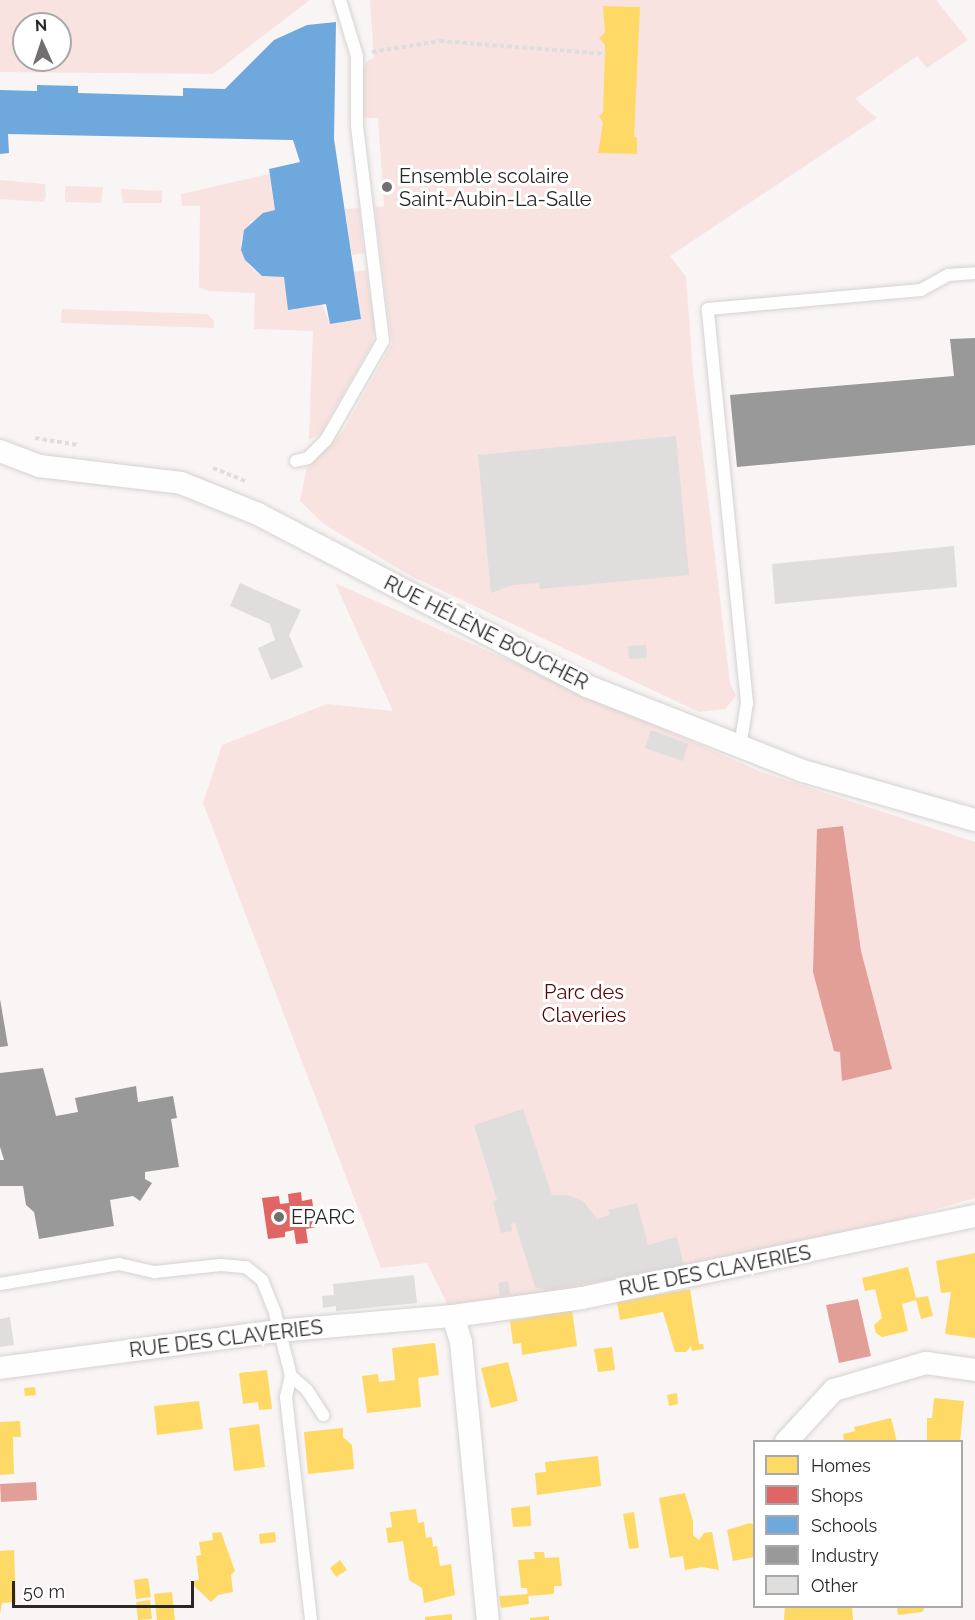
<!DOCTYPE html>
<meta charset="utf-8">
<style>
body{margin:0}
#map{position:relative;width:975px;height:1620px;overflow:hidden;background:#f9f5f5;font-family:Raleway,sans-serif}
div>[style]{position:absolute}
.green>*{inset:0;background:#f8e3e0}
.water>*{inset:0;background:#e19f98}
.homes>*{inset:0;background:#ffd966}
.shops>*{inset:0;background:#e06666}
.schools>*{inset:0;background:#6fa8dc}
.industry>*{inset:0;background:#999}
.building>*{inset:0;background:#e0dddd}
.path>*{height:4px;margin-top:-2px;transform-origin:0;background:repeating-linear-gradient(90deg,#dfdede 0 4.5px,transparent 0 7.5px)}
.roads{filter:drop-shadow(0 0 2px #d5d2d2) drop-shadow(0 0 2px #d5d2d2)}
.service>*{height:12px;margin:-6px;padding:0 6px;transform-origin:6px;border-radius:6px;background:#fefefe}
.minor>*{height:22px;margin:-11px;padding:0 11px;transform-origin:11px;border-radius:11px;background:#fefefe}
.dots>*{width:16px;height:16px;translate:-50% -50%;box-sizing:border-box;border:3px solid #fff;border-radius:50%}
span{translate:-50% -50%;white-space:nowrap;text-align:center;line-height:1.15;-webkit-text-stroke:6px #fff;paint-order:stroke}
.poi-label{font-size:20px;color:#2a2727}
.left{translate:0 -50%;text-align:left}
.street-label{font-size:20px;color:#2a2727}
.park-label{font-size:20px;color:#5b0306}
.legend{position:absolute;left:753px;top:1440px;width:210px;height:168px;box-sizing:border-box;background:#fff;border:2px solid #aaa9a9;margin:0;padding:8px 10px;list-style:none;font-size:18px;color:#2a2727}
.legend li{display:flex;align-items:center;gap:12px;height:30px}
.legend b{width:30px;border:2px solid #aaa9a9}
.north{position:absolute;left:12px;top:12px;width:60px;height:60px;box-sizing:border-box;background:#fff;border:2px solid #aaa9a9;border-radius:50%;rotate:357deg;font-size:16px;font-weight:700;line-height:24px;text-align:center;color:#2a2727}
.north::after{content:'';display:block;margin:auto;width:21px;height:27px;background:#726f6f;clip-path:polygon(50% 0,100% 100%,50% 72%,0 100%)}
.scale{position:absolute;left:12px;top:1581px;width:182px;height:27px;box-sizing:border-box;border:3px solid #2a2727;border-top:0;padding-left:8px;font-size:18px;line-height:21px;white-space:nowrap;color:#2a2727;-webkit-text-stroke:4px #fff;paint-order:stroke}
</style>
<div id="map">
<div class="green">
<div style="clip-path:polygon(evenodd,0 0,310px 0,213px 74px,0 72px,0 0,24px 24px,60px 24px,60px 60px,24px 60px,24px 24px)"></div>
<div style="clip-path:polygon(370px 0,936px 0,968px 40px,927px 68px,917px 56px,855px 99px,877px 118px,670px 256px,686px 277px,693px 372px,730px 683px,736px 696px,725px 709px,699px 712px,411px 576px,325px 525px,300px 501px,307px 467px,343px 431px,392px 344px,375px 207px,384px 206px,378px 118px,366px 118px,360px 113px,362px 72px,367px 61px,374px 58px)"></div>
<div style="clip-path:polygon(269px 174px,275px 210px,250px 222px,241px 240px,241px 250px,250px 267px,262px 276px,284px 277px,322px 304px,330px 324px,361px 319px,354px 272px,366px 270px,375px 326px,372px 344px,329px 419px,321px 433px,309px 440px,313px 331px,254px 329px,255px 293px,209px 291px,199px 287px,200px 206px,182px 206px,181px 194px)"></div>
<div style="clip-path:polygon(0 180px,45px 184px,46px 197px,43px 202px,0 199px)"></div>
<div style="clip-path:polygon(65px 186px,103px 187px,101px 203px,65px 202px)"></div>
<div style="clip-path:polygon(121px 189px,162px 191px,162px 203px,123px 203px)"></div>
<div style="clip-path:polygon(359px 208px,364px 253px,352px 255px,345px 209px)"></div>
<div style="clip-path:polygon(62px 309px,207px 314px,214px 321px,214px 328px,61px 323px)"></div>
<div style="clip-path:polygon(335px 583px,761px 772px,975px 842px,975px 1198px,874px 1227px,583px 1294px,449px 1308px,427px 1263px,381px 1268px,203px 803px,222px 745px,327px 704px,393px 711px)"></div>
</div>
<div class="water">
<div style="clip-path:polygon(843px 826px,861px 951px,892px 1069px,842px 1081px,840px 1052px,834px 1051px,813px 972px,817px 829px)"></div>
<div style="clip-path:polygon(858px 1299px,871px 1356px,839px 1363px,826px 1305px)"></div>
<div style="clip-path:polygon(36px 1482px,37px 1500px,1px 1502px,0 1484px)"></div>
</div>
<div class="homes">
<div style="clip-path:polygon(603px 6px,640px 7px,634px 137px,637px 137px,637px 154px,598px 153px,603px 123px,599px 116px,603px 113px,605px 45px,599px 38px,605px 33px)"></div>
<div style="clip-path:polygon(975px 1253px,975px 1338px,945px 1334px,951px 1292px,941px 1293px,936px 1261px)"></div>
<div style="clip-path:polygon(908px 1267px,916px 1298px,928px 1296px,933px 1316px,921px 1319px,916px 1300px,902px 1304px,908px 1331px,882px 1337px,876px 1333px,874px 1325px,882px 1318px,875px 1289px,865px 1291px,862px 1278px)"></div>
<div style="clip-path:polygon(690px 1289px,699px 1344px,703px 1344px,704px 1349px,692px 1351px,691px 1346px,686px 1352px,675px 1352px,663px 1312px,620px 1320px,617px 1302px)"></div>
<div style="clip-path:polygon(572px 1310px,577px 1346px,522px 1355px,521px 1343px,513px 1344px,510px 1321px)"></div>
<div style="clip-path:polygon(435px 1343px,439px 1375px,418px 1378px,421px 1407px,367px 1413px,362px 1376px,378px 1374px,379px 1382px,395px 1380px,392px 1348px)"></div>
<div style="clip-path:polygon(612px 1347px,615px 1370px,598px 1372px,594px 1349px)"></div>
<div style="clip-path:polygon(508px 1362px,518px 1401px,491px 1408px,481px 1368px)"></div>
<div style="clip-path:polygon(267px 1370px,272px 1409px,259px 1410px,258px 1402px,243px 1404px,239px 1373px)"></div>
<div style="clip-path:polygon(35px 1387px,36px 1395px,25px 1396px,24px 1388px)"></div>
<div style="clip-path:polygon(677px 1393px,678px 1404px,669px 1406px,667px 1395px)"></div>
<div style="clip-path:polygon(934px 1398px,964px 1401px,960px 1442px,927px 1442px,927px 1418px,932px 1418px)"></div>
<div style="clip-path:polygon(199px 1401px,203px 1429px,157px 1435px,154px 1406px)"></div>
<div style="clip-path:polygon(891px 1418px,897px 1442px,844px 1442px,843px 1434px,855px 1431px,854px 1427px)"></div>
<div style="clip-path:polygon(20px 1421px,21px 1437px,13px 1437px,14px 1474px,0 1475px,0 1422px)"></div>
<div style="clip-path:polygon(259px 1424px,265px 1467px,234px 1471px,229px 1428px)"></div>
<div style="clip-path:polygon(343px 1428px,343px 1437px,352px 1445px,354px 1469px,308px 1474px,304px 1432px)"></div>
<div style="clip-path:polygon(598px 1456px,601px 1486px,537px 1495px,535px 1473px,546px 1472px,545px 1462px)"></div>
<div style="clip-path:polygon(685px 1493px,693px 1521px,693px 1535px,699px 1540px,704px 1533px,712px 1532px,719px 1570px,702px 1567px,685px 1570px,683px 1556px,670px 1558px,659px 1498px)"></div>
<div style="clip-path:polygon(530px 1506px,531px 1526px,513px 1527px,511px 1508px)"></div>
<div style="clip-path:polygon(416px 1509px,418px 1523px,424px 1522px,426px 1538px,432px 1537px,433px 1547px,437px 1546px,440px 1566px,451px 1564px,455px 1595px,424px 1603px,422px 1588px,409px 1580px,403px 1541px,388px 1543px,386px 1528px,392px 1527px,390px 1512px)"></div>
<div style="clip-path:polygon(634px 1512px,639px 1548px,629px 1549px,623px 1514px)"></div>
<div style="clip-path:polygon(750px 1523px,754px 1525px,754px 1557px,733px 1561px,727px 1530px)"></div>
<div style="clip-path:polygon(221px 1532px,235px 1571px,231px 1575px,233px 1592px,218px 1595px,211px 1602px,194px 1586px,193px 1581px,199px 1580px,196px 1556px,201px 1555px,199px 1542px,213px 1540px,212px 1533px)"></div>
<div style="clip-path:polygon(275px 1532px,276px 1542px,260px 1544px,259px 1534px)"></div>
<div style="clip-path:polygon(14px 1550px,16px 1602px,2px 1603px,0 1614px,0 1551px)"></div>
<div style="clip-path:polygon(534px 1552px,544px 1552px,545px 1558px,559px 1557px,562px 1586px,554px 1586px,554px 1594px,528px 1596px,527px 1588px,521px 1588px,518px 1560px,535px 1559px)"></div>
<div style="clip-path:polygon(340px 1560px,347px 1570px,336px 1577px,330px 1568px)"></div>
<div style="clip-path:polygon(148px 1578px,151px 1597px,136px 1599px,134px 1580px)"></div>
<div style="clip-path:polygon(172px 1592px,175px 1620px,157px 1620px,154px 1594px)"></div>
<div style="clip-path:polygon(528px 1594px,529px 1604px,501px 1608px,499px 1596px)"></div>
<div style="clip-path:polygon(150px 1600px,152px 1619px,138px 1620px,136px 1602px)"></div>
<div style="clip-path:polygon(785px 1606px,852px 1606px,853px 1620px,784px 1620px)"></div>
<div style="clip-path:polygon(897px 1606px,926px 1606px,922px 1612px,898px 1615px)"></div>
<div style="clip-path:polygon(452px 1614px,452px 1620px,425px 1620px,425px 1617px)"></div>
<div style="clip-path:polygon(549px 1616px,549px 1620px,530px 1620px,530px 1618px)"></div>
</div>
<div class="shops">
<div style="clip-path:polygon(301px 1192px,302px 1201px,312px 1199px,316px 1227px,306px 1229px,308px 1243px,296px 1244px,294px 1230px,285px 1232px,285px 1237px,268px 1239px,262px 1198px,279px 1196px,280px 1204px,289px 1203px,288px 1194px)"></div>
</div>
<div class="schools">
<div style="clip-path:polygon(336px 22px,334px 139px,361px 319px,330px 324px,326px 304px,288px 310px,284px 277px,262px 276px,245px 260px,241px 250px,244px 230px,263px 213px,275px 210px,269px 169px,300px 162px,293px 140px,8px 134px,9px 153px,0 154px,0 90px,37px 91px,37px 85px,78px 86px,78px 93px,183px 96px,183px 88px,225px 89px,274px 40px,307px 25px)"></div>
</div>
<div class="industry">
<div style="clip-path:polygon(975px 338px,975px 445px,737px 467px,730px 395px,954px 376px,950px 339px)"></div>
<div style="clip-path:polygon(0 999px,8px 1046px,0 1047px)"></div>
<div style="clip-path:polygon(43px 1068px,56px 1116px,78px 1112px,75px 1098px,136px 1086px,138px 1102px,173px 1096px,177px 1118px,171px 1119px,179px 1167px,145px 1172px,145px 1179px,152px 1183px,140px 1201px,133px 1196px,110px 1200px,114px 1226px,39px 1239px,34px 1212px,26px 1205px,23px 1186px,0 1186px,0 1160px,4px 1160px,0 1147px,0 1073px)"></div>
</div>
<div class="building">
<div style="clip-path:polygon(676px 436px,689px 575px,540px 589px,539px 583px,513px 585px,491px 593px,478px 455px)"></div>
<div style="clip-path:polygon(954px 546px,957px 587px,775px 604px,772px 564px)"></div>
<div style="clip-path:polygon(240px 583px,301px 610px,289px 635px,303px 667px,271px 680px,258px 648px,275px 640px,270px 624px,230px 606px)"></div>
<div style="clip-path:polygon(646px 645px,647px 658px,629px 659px,628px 646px)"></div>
<div style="clip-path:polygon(651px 730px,688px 744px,683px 761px,645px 748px)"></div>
<div style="clip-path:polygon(523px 1109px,552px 1195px,568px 1195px,583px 1201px,597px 1219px,610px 1215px,608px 1210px,637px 1203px,648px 1245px,677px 1237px,684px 1267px,548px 1290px,535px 1287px,515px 1223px,511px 1224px,512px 1231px,501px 1233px,493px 1201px,497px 1200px,474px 1125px)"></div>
<div style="clip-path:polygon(414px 1275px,417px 1303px,336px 1311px,336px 1306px,323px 1308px,322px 1296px,334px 1295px,333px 1284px)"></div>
<div style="clip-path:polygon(508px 1281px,510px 1294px,500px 1296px,498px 1283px)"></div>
<div style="clip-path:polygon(10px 1317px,14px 1345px,0 1347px,0 1319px)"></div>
</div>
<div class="path">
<div style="left:372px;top:52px;width:69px;rotate:-9.2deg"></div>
<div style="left:440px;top:41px;width:166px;rotate:4.5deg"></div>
<div style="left:35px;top:438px;width:44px;rotate:9.2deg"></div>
<div style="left:213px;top:468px;width:37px;rotate:22deg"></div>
</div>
<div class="roads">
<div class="service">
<div style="left:296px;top:461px;width:12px;rotate:-14deg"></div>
<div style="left:308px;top:458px;width:25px;rotate:-45deg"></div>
<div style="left:326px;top:440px;width:114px;rotate:-60.1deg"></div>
<div style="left:383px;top:341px;width:218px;rotate:-96.9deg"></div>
<div style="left:357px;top:125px;width:69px;rotate:-90deg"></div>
<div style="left:357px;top:56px;width:59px;rotate:-106.9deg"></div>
<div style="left:740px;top:747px;width:45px;rotate:-81deg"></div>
<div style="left:747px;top:703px;width:396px;rotate:-95.7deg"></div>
<div style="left:708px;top:309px;width:214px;rotate:-5.1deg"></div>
<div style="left:921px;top:290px;width:31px;rotate:-29deg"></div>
<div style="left:948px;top:275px;width:27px;rotate:-4deg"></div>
<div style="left:0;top:1284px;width:121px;rotate:-9.5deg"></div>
<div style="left:119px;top:1264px;width:37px;rotate:13deg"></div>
<div style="left:155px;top:1272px;width:66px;rotate:-6.1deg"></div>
<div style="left:221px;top:1265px;width:25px;rotate:5deg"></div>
<div style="left:246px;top:1267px;width:21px;rotate:39deg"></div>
<div style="left:262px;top:1280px;width:35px;rotate:68deg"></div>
<div style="left:275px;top:1313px;width:65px;rotate:75.7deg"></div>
<div style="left:311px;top:1620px;width:224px;rotate:-96.4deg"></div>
<div style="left:286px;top:1397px;width:22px;rotate:-77deg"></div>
<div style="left:291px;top:1376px;width:21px;rotate:41deg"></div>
<div style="left:307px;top:1390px;width:30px;rotate:57deg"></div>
</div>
<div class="minor">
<div style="left:0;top:451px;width:42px;rotate:21deg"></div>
<div style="left:39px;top:466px;width:143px;rotate:6.8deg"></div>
<div style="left:181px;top:483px;width:83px;rotate:21.9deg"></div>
<div style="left:258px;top:514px;width:371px;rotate:27.6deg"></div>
<div style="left:587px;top:686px;width:232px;rotate:21.5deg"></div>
<div style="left:803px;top:771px;width:179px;rotate:15.9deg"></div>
<div style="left:453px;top:1316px;width:27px;rotate:73deg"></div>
<div style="left:461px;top:1342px;width:279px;rotate:84.5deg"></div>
<div style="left:0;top:1368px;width:279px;rotate:-7.6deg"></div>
<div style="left:277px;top:1331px;width:177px;rotate:-4.9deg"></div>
<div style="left:453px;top:1316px;width:130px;rotate:-7.9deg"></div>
<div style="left:582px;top:1298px;width:401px;rotate:-11.8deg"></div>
<div style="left:786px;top:1442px;width:71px;rotate:-47.3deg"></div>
<div style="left:834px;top:1390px;width:96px;rotate:-16.4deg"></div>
<div style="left:926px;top:1363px;width:49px;rotate:8.1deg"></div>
</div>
</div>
<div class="dots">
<div style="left:387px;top:187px;background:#726f6f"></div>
<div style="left:279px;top:1217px;background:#726f6f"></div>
</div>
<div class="poi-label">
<span class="left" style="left:399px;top:188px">Ensemble scolaire<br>Saint-Aubin-La-Salle</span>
<span class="left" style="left:291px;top:1217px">EPARC</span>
</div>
<div class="street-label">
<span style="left:486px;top:633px;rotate:27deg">RUE HÉLÈNE BOUCHER</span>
<span style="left:715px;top:1271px;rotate:-11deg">RUE DES CLAVERIES</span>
<span style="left:226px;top:1339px;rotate:-7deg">RUE DES CLAVERIES</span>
</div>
<div class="park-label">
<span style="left:584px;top:1004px">Parc des<br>Claveries</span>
</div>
<ul class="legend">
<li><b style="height:16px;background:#ffd966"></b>Homes</li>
<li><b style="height:16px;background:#e06666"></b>Shops</li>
<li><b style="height:16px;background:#6fa8dc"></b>Schools</li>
<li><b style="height:16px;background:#999"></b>Industry</li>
<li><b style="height:16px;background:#e0dddd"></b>Other</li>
</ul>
<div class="north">N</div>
<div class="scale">50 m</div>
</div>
